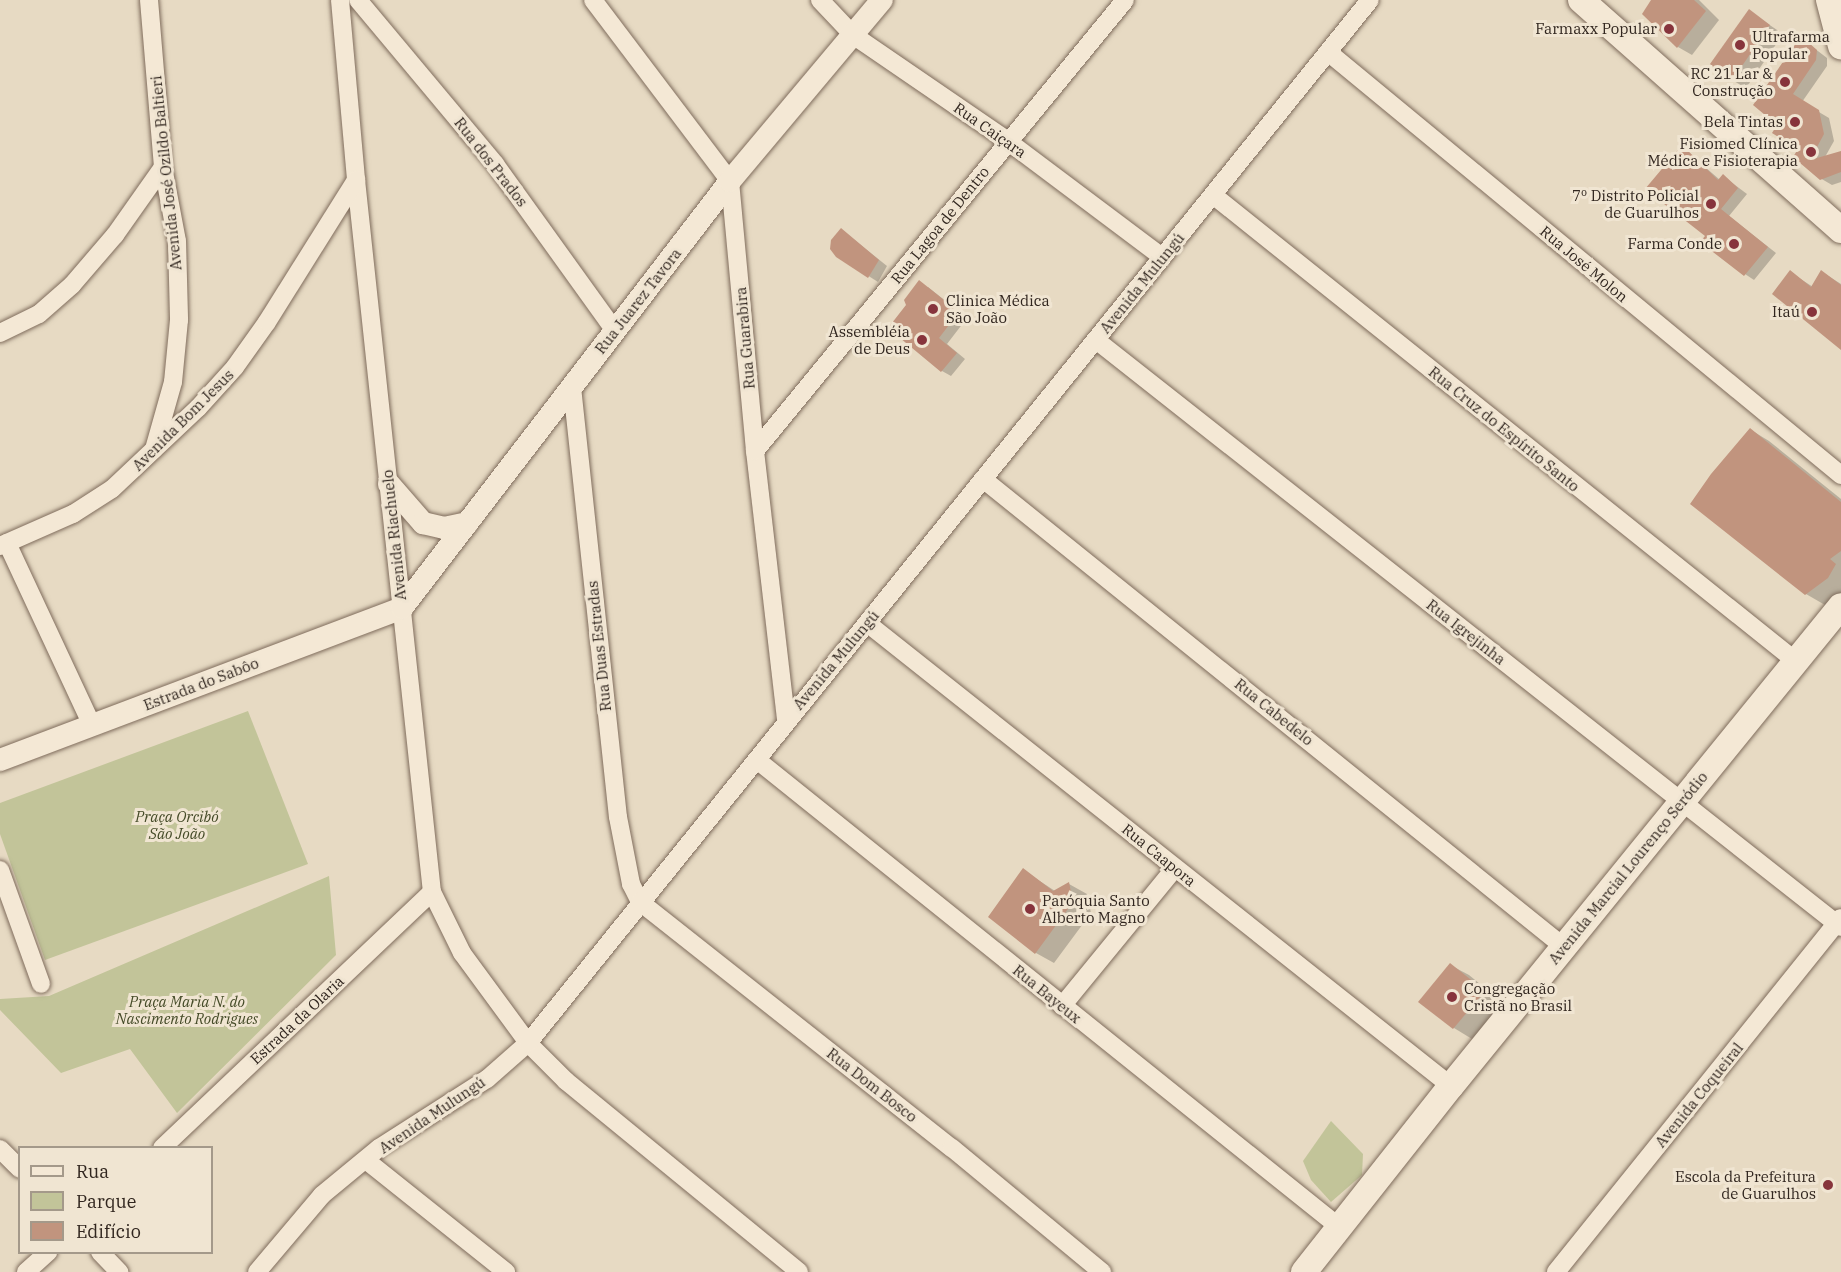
<!DOCTYPE html>
<meta charset="utf-8">
<style>
body{margin:0}
#map{position:relative;width:1841px;height:1272px;overflow:hidden;background:#e7dac3;font-family:"IBM Plex Serif",serif}
div>[style]{position:absolute}
.green>*{inset:0;background:#c2c499}
.shadow>*{inset:0;background:#0003}
.building>*{inset:0;background:#c1947e}
.roads{filter:drop-shadow(0 0 2px #7f6c5c) drop-shadow(0 0 2px #7f6c5c)}
.minor>*{height:18px;margin:-9px;padding:0 9px;transform-origin:9px;border-radius:9px;background:#f4e8d5}
.tertiary>*{height:22px;margin:-11px;padding:0 11px;transform-origin:11px;border-radius:11px;background:#f4e8d5}
.secondary>*{height:26px;margin:-13px;padding:0 13px;transform-origin:13px;border-radius:13px;background:#f4e8d5}
.dots>*{width:16px;height:16px;translate:-50% -50%;box-sizing:border-box;border:3px solid #f0e5d2;border-radius:50%}
span{translate:-50% -50%;white-space:nowrap;text-align:center;line-height:1.15;-webkit-text-stroke:6px #f0e5d2;paint-order:stroke}
.poi-label{font-size:15px;color:#31261f}
.right{translate:-100% -50%;text-align:right}
.left{translate:0 -50%;text-align:left}
.street-label{font-size:15px;color:#31261f}
.park-label{font-size:15px;color:#454b28;font-style:italic}
.legend{position:absolute;left:18px;top:1146px;width:195px;height:108px;box-sizing:border-box;background:#f0e5d2;border:2px solid #a4998a;margin:0;padding:8px 10px;list-style:none;font-size:18px;color:#31261f}
.legend li{display:flex;align-items:center;gap:12px;height:30px}
.legend b{width:30px;border:2px solid #a4998a}
</style>
<div id="map">
<div class="green">
<div style="clip-path:polygon(248px 711px,308px 864px,45px 960px,0 834px,0 803px)"></div>
<div style="clip-path:polygon(329px 876px,336px 955px,177px 1113px,130px 1049px,61px 1073px,0 1010px,0 999px,49px 996px)"></div>
<div style="clip-path:polygon(1331px 1121px,1363px 1154px,1362px 1175px,1331px 1202px,1311px 1180px,1303px 1161px)"></div>
</div>
<div class="shadow">
<div style="clip-path:polygon(1653px 0,1699px 0,1719px 20px,1692px 55px,1678px 47px,1644px 13px)"></div>
<div style="clip-path:polygon(1749px 11px,1783px 34px,1746px 88px,1732px 80px)"></div>
<div style="clip-path:polygon(1801px 38px,1827px 58px,1827px 66px,1802px 102px,1829px 118px,1834px 141px,1825px 157px,1841px 152px,1841px 182px,1832px 185px,1820px 178px,1779px 124px)"></div>
<div style="clip-path:polygon(1682px 147px,1720px 180px,1723px 176px,1747px 194px,1729px 216px,1776px 253px,1754px 280px,1745px 274px,1707px 235px)"></div>
<div style="clip-path:polygon(842px 230px,887px 266px,878px 282px,837px 256px)"></div>
<div style="clip-path:polygon(1790px 272px,1813px 287px,1822px 272px,1841px 284px,1841px 347px)"></div>
<div style="clip-path:polygon(928px 287px,967px 318px,947px 344px,965px 359px,951px 376px,942px 371px,908px 305px)"></div>
<div style="clip-path:polygon(1751px 430px,1769px 441px,1841px 499px,1841px 593px,1825px 605px,1806px 594px)"></div>
<div style="clip-path:polygon(1023px 870px,1055px 891px,1069px 884px,1087px 894px,1091px 913px,1054px 963px,1036px 953px)"></div>
<div style="clip-path:polygon(1450px 965px,1469px 975px,1503px 1003px,1472px 1039px,1454px 1028px)"></div>
</div>
<div class="building">
<div style="clip-path:polygon(1651px 0,1694px 0,1706px 11px,1677px 48px,1642px 14px)"></div>
<div style="clip-path:polygon(1749px 9px,1770px 25px,1731px 82px,1710px 64px)"></div>
<div style="clip-path:polygon(1801px 36px,1817px 50px,1816px 60px,1793px 94px,1819px 110px,1824px 134px,1810px 160px,1841px 151px,1841px 172px,1820px 180px,1793px 157px,1798px 149px,1772px 133px,1777px 125px,1753px 105px)"></div>
<div style="clip-path:polygon(1682px 145px,1718px 180px,1723px 174px,1738px 188px,1721px 209px,1768px 247px,1744px 276px,1700px 242px,1705px 236px,1645px 189px)"></div>
<div style="clip-path:polygon(841px 228px,879px 260px,868px 278px,836px 257px,830px 249px,831px 240px)"></div>
<div style="clip-path:polygon(1790px 270px,1811px 287px,1821px 270px,1841px 285px,1841px 350px,1772px 294px)"></div>
<div style="clip-path:polygon(919px 280px,959px 312px,939px 338px,957px 353px,941px 372px,888px 328px,906px 305px,904px 300px)"></div>
<div style="clip-path:polygon(1750px 428px,1841px 502px,1841px 551px,1830px 559px,1836px 564px,1828px 578px,1805px 595px,1690px 504px,1711px 474px)"></div>
<div style="clip-path:polygon(1023px 868px,1053px 891px,1069px 882px,1073px 902px,1035px 954px,988px 917px)"></div>
<div style="clip-path:polygon(1450px 963px,1485px 991px,1453px 1029px,1418px 1002px)"></div>
</div>
<div class="roads">
<div class="minor">
<div style="left:149px;top:0;width:168px;rotate:85.2deg"></div>
<div style="left:163px;top:167px;width:75px;rotate:79.3deg"></div>
<div style="left:177px;top:241px;width:79px;rotate:88.5deg"></div>
<div style="left:179px;top:320px;width:62px;rotate:95.5deg"></div>
<div style="left:173px;top:382px;width:70px;rotate:105.8deg"></div>
<div style="left:340px;top:0;width:181px;rotate:84.9deg"></div>
<div style="left:356px;top:180px;width:716px;rotate:83.91deg"></div>
<div style="left:432px;top:892px;width:68px;rotate:63.8deg"></div>
<div style="left:462px;top:953px;width:112px;rotate:53.7deg"></div>
<div style="left:528px;top:1043px;width:54px;rotate:45deg"></div>
<div style="left:566px;top:1081px;width:301px;rotate:39.3deg"></div>
<div style="left:358px;top:0;width:214px;rotate:50.1deg"></div>
<div style="left:495px;top:164px;width:206px;rotate:54.3deg"></div>
<div style="left:593px;top:0;width:227px;rotate:52.9deg"></div>
<div style="left:730px;top:181px;width:271px;rotate:84.7deg"></div>
<div style="left:755px;top:451px;width:271px;rotate:83.4deg"></div>
<div style="left:820px;top:0;width:48px;rotate:46.7deg"></div>
<div style="left:853px;top:35px;width:189px;rotate:34.4deg"></div>
<div style="left:1009px;top:142px;width:191px;rotate:36.9deg"></div>
<div style="left:1328px;top:52px;width:665px;rotate:39.51deg"></div>
<div style="left:1213px;top:195px;width:748px;rotate:38.65deg"></div>
<div style="left:0;top:333px;width:43px;rotate:-26deg"></div>
<div style="left:39px;top:314px;width:44px;rotate:-41.3deg"></div>
<div style="left:72px;top:285px;width:66px;rotate:-49.3deg"></div>
<div style="left:115px;top:235px;width:83px;rotate:-54.8deg"></div>
<div style="left:1096px;top:340px;width:948px;rotate:38.24deg"></div>
<div style="left:572px;top:387px;width:432px;rotate:83.9deg"></div>
<div style="left:618px;top:817px;width:68px;rotate:79deg"></div>
<div style="left:631px;top:884px;width:20px;rotate:63deg"></div>
<div style="left:640px;top:902px;width:397px;rotate:38.3deg"></div>
<div style="left:952px;top:1148px;width:195px;rotate:39.6deg"></div>
<div style="left:755px;top:451px;width:583px;rotate:-50.63deg"></div>
<div style="left:983px;top:479px;width:746px;rotate:38.85deg"></div>
<div style="left:7px;top:543px;width:201px;rotate:65deg"></div>
<div style="left:0;top:546px;width:80px;rotate:-23.7deg"></div>
<div style="left:73px;top:514px;width:46px;rotate:-32.7deg"></div>
<div style="left:112px;top:489px;width:118px;rotate:-43.3deg"></div>
<div style="left:198px;top:408px;width:55px;rotate:-47.9deg"></div>
<div style="left:235px;top:367px;width:55px;rotate:-54.6deg"></div>
<div style="left:267px;top:322px;width:168px;rotate:-57.9deg"></div>
<div style="left:867px;top:623px;width:745px;rotate:38.41deg"></div>
<div style="left:757px;top:760px;width:746px;rotate:38.74deg"></div>
<div style="left:0;top:870px;width:121px;rotate:70.2deg"></div>
<div style="left:1062px;top:1006px;width:178px;rotate:-50.7deg"></div>
<div style="left:162px;top:1148px;width:372px;rotate:-43.5deg"></div>
<div style="left:0;top:1149px;width:28px;rotate:45deg"></div>
<div style="left:367px;top:1161px;width:178px;rotate:38.6deg"></div>
<div style="left:100px;top:1252px;width:28px;rotate:46deg"></div>
<div style="left:26px;top:1272px;width:30px;rotate:-42deg"></div>
<div style="left:257px;top:1272px;width:101px;rotate:-49.8deg"></div>
<div style="left:322px;top:1195px;width:74px;rotate:-39.5deg"></div>
<div style="left:379px;top:1148px;width:128px;rotate:-32.6deg"></div>
<div style="left:487px;top:1079px;width:55px;rotate:-41.3deg"></div>
<div style="left:528px;top:1043px;width:1340px;rotate:-51.09deg"></div>
<div style="left:1556px;top:1272px;width:454px;rotate:-51.2deg"></div>
</div>
<div class="tertiary">
<div style="left:389px;top:484px;width:52px;rotate:48.9deg"></div>
<div style="left:423px;top:523px;width:22px;rotate:13deg"></div>
<div style="left:444px;top:528px;width:24px;rotate:-12deg"></div>
<div style="left:0;top:760px;width:430px;rotate:-20.7deg"></div>
<div style="left:402px;top:608px;width:538px;rotate:-52.47deg"></div>
<div style="left:730px;top:181px;width:236px;rotate:-50deg"></div>
</div>
<div class="secondary">
<div style="left:1581px;top:0;width:347px;rotate:41.5deg"></div>
<div style="left:1829px;top:0;width:48px;rotate:75.4deg"></div>
<div style="left:1304px;top:1272px;width:237px;rotate:-51.7deg"></div>
<div style="left:1451px;top:1086px;width:618px;rotate:-50.91deg"></div>
</div>
</div>
<div class="dots">
<div style="left:1669px;top:29px;background:#87343c"></div>
<div style="left:1740px;top:45px;background:#87343c"></div>
<div style="left:1785px;top:82px;background:#87343c"></div>
<div style="left:1795px;top:122px;background:#87343c"></div>
<div style="left:1811px;top:152px;background:#87343c"></div>
<div style="left:1711px;top:204px;background:#87343c"></div>
<div style="left:1734px;top:244px;background:#87343c"></div>
<div style="left:933px;top:309px;background:#87343c"></div>
<div style="left:1812px;top:312px;background:#87343c"></div>
<div style="left:922px;top:340px;background:#87343c"></div>
<div style="left:1030px;top:909px;background:#87343c"></div>
<div style="left:1452px;top:997px;background:#87343c"></div>
<div style="left:1828px;top:1185px;background:#87343c"></div>
</div>
<div class="poi-label">
<span class="right" style="left:1657px;top:29px">Farmaxx Popular</span>
<span class="left" style="left:1752px;top:45px">Ultrafarma<br>Popular</span>
<span class="right" style="left:1773px;top:82px">RC 21 Lar &amp;<br>Construção</span>
<span class="right" style="left:1783px;top:122px">Bela Tintas</span>
<span class="right" style="left:1798px;top:152px">Fisiomed Clínica<br>Médica e Fisioterapia</span>
<span class="right" style="left:1699px;top:204px">7º Distrito Policial<br>de Guarulhos</span>
<span class="right" style="left:1722px;top:244px">Farma Conde</span>
<span class="left" style="left:946px;top:309px">Clinica Médica<br>São João</span>
<span class="right" style="left:1800px;top:312px">Itaú</span>
<span class="right" style="left:910px;top:340px">Assembléia<br>de Deus</span>
<span class="left" style="left:1042px;top:909px">Paróquia Santo<br>Alberto Magno</span>
<span class="left" style="left:1464px;top:997px">Congregação<br>Cristã no Brasil</span>
<span class="right" style="left:1816px;top:1185px">Escola da Prefeitura<br>de Guarulhos</span>
</div>
<div class="street-label">
<span style="left:990px;top:130px;rotate:35deg">Rua Caiçara</span>
<span style="left:491px;top:162px;rotate:52deg">Rua dos Prados</span>
<span style="left:166px;top:173px;rotate:-96deg">Avenida José Ozildo Baltieri</span>
<span style="left:940px;top:225px;rotate:-51deg">Rua Lagoa de Dentro</span>
<span style="left:1584px;top:264px;rotate:40deg">Rua José Molon</span>
<span style="left:1142px;top:283px;rotate:-51deg">Avenida Mulungú</span>
<span style="left:638px;top:301px;rotate:-52deg">Rua Juarez Tavora</span>
<span style="left:745px;top:338px;rotate:-95deg">Rua Guarabira</span>
<span style="left:183px;top:420px;rotate:-45deg">Avenida Bom Jesus</span>
<span style="left:1504px;top:429px;rotate:39deg">Rua Cruz do Espírito Santo</span>
<span style="left:394px;top:535px;rotate:-96deg">Avenida Riachuelo</span>
<span style="left:1466px;top:632px;rotate:38deg">Rua Igrejinha</span>
<span style="left:599px;top:646px;rotate:-96deg">Rua Duas Estradas</span>
<span style="left:836px;top:660px;rotate:-50deg">Avenida Mulungú</span>
<span style="left:201px;top:684px;rotate:-21deg">Estrada do Sabôo</span>
<span style="left:1274px;top:712px;rotate:39deg">Rua Cabedelo</span>
<span style="left:1159px;top:855px;rotate:39deg">Rua Caapora</span>
<span style="left:1628px;top:868px;rotate:-51deg">Avenida Marcial Lourenço Seródio</span>
<span style="left:1047px;top:994px;rotate:39deg">Rua Bayeux</span>
<span style="left:297px;top:1020px;rotate:-43deg">Estrada da Olaria</span>
<span style="left:872px;top:1085px;rotate:38deg">Rua Dom Bosco</span>
<span style="left:1699px;top:1095px;rotate:-51deg">Avenida Coqueiral</span>
<span style="left:432px;top:1115px;rotate:-34deg">Avenida Mulungú</span>
</div>
<div class="park-label">
<span style="left:177px;top:825px">Praça Orcibó<br>São João</span>
<span style="left:187px;top:1010px">Praça Maria N. do<br>Nascimento Rodrigues</span>
</div>
<ul class="legend">
<li><b style="height:8px;background:#f4e8d5"></b>Rua</li>
<li><b style="height:16px;background:#c2c499"></b>Parque</li>
<li><b style="height:16px;background:#c1947e"></b>Edifício</li>
</ul>
</div>
